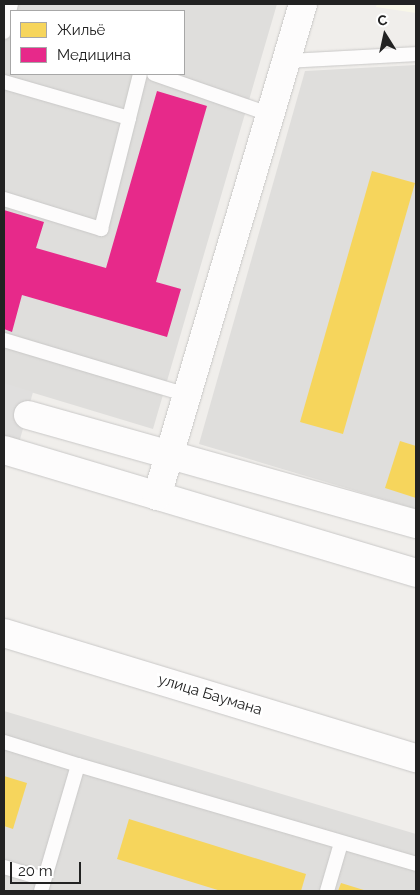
<!DOCTYPE html>
<meta charset="utf-8">
<style>
body{margin:0}
#map{position:relative;width:420px;height:895px;overflow:hidden;background:#f0eeeb;font-family:Raleway,sans-serif}
div>[style]{position:absolute}
.residential>*{inset:0;background:#dfdedc}
.education>*{inset:0;background:#f8f7e8}
.parking>*{inset:0;background:#e0dfde}
.homes>*{inset:0;background:#f6d55c}
.health>*{inset:0;background:#e7298a}
.roads{filter:drop-shadow(0 0 1px #c9c8c7) drop-shadow(0 0 1px #c9c8c7)}
.service>*{height:14px;margin:-7px;padding:0 7px;transform-origin:7px;border-radius:7px;background:#fdfcfc}
.minor>*{height:28px;margin:-14px;padding:0 14px;transform-origin:14px;border-radius:14px;background:#fdfcfc}
span{translate:-50% -50%;white-space:nowrap;text-align:center;line-height:1.15;-webkit-text-stroke:5px #fff;paint-order:stroke}
.street-label{font-size:15px;color:#222}
.frame{position:absolute;inset:0;border:5px solid #222;pointer-events:none}
.legend{position:absolute;left:10px;top:10px;width:175px;height:65px;box-sizing:border-box;background:#fff;border:1px solid #a7a7a7;margin:0;padding:6px 9px;list-style:none;font-size:15px;color:#222}
.legend li{display:flex;align-items:center;gap:10px;height:25px}
.legend b{width:25px;border:1px solid #a7a7a7}
.north{position:absolute;left:360px;top:10px;width:50px;height:50px;-webkit-text-stroke:4px #fff;paint-order:stroke;rotate:350deg;font-size:14px;font-weight:700;line-height:20px;text-align:center;color:#222}
.north::after{content:'';display:block;margin:auto;width:18px;height:22px;background:#222;clip-path:polygon(50% 0,100% 100%,50% 72%,0 100%)}
.scale{position:absolute;left:10px;top:862px;width:71px;height:22px;box-sizing:border-box;border:2px solid #222;border-top:0;padding-left:6px;font-size:15px;line-height:18px;white-space:nowrap;color:#222;-webkit-text-stroke:4px #fff;paint-order:stroke}
</style>
<div id="map">
<div class="residential">
<div style="clip-path:polygon(evenodd,4px 4px,277px 4px,153px 429px,4px 384px,4px 4px,11px 11px,184px 11px,184px 74px,11px 74px,11px 11px)"></div>
<div style="clip-path:polygon(416px 65px,416px 509px,199px 444px,305px 71px)"></div>
<div style="clip-path:polygon(4px 711px,416px 834px,416px 891px,4px 891px)"></div>
</div>
<div class="education">
<div style="clip-path:polygon(377px 4px,416px 4px,416px 13px,376px 7px)"></div>
</div>
<div class="parking">
<div style="clip-path:polygon(4px 383px,33px 392px,16px 454px,4px 450px)"></div>
</div>
<div class="homes">
<div style="clip-path:polygon(372px 171px,415px 183px,343px 434px,300px 422px)"></div>
<div style="clip-path:polygon(400px 441px,416px 446px,416px 498px,385px 488px)"></div>
<div style="clip-path:polygon(4px 776px,27px 783px,13px 829px,4px 826px)"></div>
<div style="clip-path:polygon(129px 819px,306px 874px,301px 891px,221px 891px,117px 859px)"></div>
<div style="clip-path:polygon(341px 883px,367px 891px,338px 891px)"></div>
</div>
<div class="health">
<div style="clip-path:polygon(157px 91px,207px 106px,156px 282px,181px 289px,167px 337px,22px 295px,12px 332px,4px 329px,4px 210px,44px 222px,36px 248px,106px 268px)"></div>
</div>
<div class="roads">
<div class="service">
<div style="left:4px;top:32px;width:29px;rotate:-76deg"></div>
<div style="left:287px;top:61px;width:129px;rotate:-3.1deg"></div>
<div style="left:154px;top:74px;width:125px;rotate:19.2deg"></div>
<div style="left:4px;top:82px;width:130px;rotate:16.1deg"></div>
<div style="left:129px;top:118px;width:45px;rotate:-76deg"></div>
<div style="left:4px;top:199px;width:102px;rotate:17.2deg"></div>
<div style="left:101px;top:229px;width:114px;rotate:-75.8deg"></div>
<div style="left:4px;top:340px;width:191px;rotate:16.7deg"></div>
<div style="left:4px;top:742px;width:77px;rotate:17.3deg"></div>
<div style="left:4px;top:867px;width:42px;rotate:16.7deg"></div>
<div style="left:41px;top:891px;width:131px;rotate:-73.6deg"></div>
<div style="left:78px;top:765px;width:352px;rotate:16.3deg"></div>
<div style="left:327px;top:891px;width:50px;rotate:-73.7deg"></div>
</div>
<div class="minor">
<div style="left:28px;top:415px;width:403px;rotate:15.7deg"></div>
<div style="left:4px;top:450px;width:430px;rotate:16.6deg"></div>
<div style="left:157px;top:496px;width:513px;rotate:-73.47deg"></div>
<div style="left:4px;top:633px;width:431px;rotate:16.9deg"></div>
</div>
</div>
<div class="street-label">
<span style="left:210px;top:695px;rotate:17deg">улица Баумана</span>
</div>
<div class="frame"></div>
<ul class="legend">
<li><b style="height:14px;background:#f6d55c"></b>Жильё</li>
<li><b style="height:14px;background:#e7298a"></b>Медицина</li>
</ul>
<div class="north">С</div>
<div class="scale">20 m</div>
</div>
